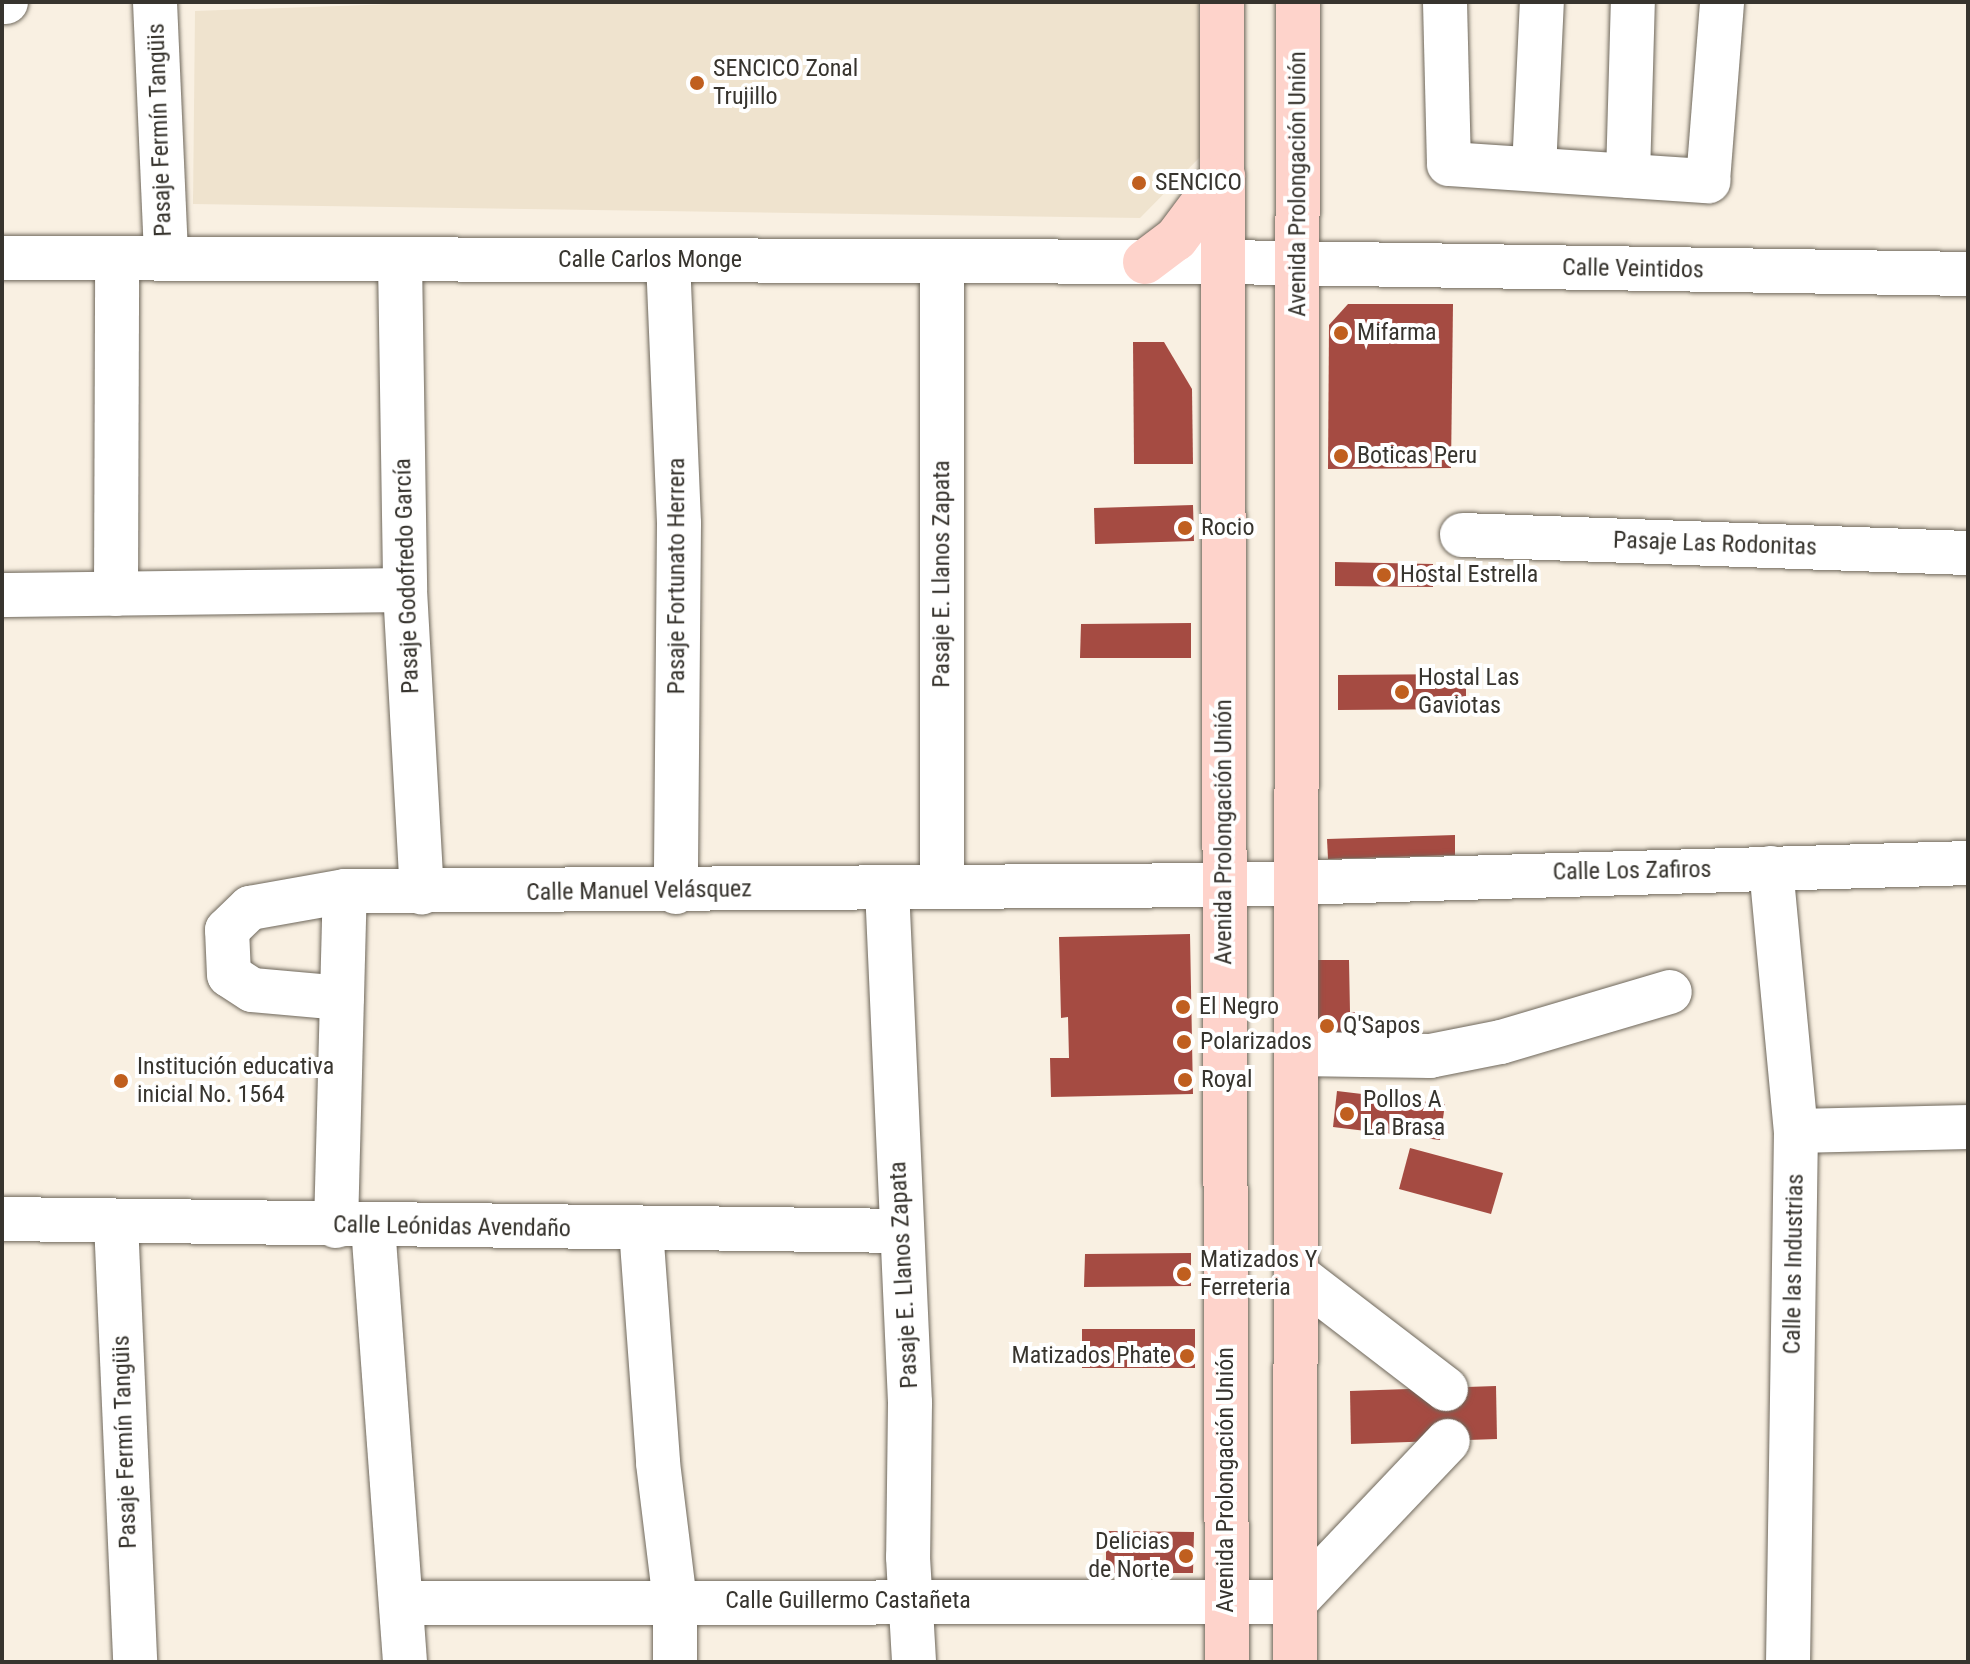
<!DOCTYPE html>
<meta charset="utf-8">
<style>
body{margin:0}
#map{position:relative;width:1970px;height:1664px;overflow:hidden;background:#f9f0e2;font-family:"Roboto Condensed",sans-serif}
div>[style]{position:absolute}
.built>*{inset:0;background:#efe3ce}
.building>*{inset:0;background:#a54b42}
.roads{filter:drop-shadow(0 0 2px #6e675b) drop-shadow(0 0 2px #6e675b)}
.minor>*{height:44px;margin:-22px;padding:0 22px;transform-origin:22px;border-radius:22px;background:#fff}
.major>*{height:44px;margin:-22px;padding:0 22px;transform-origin:22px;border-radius:22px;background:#fed3cb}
.dots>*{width:22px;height:22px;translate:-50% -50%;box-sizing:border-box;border:4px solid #fff;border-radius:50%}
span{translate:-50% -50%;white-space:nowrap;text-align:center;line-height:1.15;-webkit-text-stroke:8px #fff;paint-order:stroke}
.poi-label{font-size:24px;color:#37342e}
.left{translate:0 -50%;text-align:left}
.right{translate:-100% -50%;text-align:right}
.street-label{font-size:24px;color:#37342e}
.frame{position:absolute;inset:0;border:4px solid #37342e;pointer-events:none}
</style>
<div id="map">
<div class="built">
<div style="clip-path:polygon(450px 2px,1198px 2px,1203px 154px,1140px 218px,193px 204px,195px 11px)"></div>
</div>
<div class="building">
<div style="clip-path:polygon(1348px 304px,1453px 304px,1451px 468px,1328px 469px,1329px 325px)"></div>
<div style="clip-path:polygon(1133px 342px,1164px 342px,1192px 389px,1193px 464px,1134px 464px)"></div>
<div style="clip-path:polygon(1193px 505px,1194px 541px,1095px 544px,1094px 508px)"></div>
<div style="clip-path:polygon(1335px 562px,1433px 564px,1433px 587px,1335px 586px)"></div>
<div style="clip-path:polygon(1191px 623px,1191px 658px,1080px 658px,1081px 624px)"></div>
<div style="clip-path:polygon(1466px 674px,1466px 709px,1338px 710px,1338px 675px)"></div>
<div style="clip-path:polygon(1455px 835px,1455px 855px,1328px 859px,1327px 839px)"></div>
<div style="clip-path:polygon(1190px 934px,1193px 1094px,1051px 1097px,1050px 1058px,1069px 1058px,1068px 1017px,1061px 1018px,1059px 937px)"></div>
<div style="clip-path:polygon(1314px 960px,1349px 960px,1350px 1012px,1359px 1012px,1358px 1032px,1315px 1032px)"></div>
<div style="clip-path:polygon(1337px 1091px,1445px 1104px,1440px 1140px,1333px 1127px)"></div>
<div style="clip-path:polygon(1410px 1148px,1503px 1173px,1491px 1214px,1399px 1189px)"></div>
<div style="clip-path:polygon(1191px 1253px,1191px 1286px,1084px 1287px,1085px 1254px)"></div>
<div style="clip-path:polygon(1082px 1329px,1195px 1329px,1195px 1368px,1082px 1368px)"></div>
<div style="clip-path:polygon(1496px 1386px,1497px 1439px,1351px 1444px,1350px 1391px)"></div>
<div style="clip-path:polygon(1106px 1531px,1194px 1532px,1193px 1573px,1106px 1573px)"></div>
</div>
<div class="roads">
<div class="minor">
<div style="left:2px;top:2px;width:4px"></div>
<div style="left:155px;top:2px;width:256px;rotate:87.5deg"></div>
<div style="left:1445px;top:2px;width:162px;rotate:88.6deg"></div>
<div style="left:1449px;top:164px;width:260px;rotate:3.8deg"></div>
<div style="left:1708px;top:181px;width:180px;rotate:-85.5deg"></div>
<div style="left:1534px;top:169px;width:167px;rotate:-87.3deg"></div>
<div style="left:1628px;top:176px;width:174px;rotate:-88.4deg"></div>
<div style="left:2px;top:258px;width:1221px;rotate:0.19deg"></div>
<div style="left:1223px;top:262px;width:745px;rotate:0.92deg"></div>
<div style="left:400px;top:260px;width:330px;rotate:89.1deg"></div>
<div style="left:405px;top:590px;width:303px;rotate:86.8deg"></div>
<div style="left:668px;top:260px;width:264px;rotate:87.6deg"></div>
<div style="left:679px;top:524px;width:368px;rotate:90.5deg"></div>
<div style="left:942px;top:261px;width:626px;rotate:90deg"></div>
<div style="left:1462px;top:535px;width:506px;rotate:2.04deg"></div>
<div style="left:116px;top:594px;width:336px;rotate:-89.8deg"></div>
<div style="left:2px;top:595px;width:403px;rotate:-0.7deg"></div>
<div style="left:1771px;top:868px;width:264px;rotate:84.6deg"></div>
<div style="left:1796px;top:1131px;width:531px;rotate:90.86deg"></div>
<div style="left:887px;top:888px;width:516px;rotate:87.44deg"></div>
<div style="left:910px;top:1403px;width:154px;rotate:90.7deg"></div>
<div style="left:908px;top:1557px;width:105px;rotate:86.7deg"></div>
<div style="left:342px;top:998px;width:90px;rotate:-174.9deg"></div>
<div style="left:252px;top:990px;width:27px;rotate:-147deg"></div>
<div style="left:229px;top:975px;width:45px;rotate:-92.5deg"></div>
<div style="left:227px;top:930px;width:32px;rotate:-44deg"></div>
<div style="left:250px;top:908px;width:97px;rotate:-10.1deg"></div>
<div style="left:345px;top:891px;width:879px;rotate:-0.39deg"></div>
<div style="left:1224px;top:885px;width:744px;rotate:-1.69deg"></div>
<div style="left:1296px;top:1054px;width:134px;rotate:0.9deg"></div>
<div style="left:1430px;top:1056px;width:72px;rotate:-11.2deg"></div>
<div style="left:1501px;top:1042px;width:176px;rotate:-16.5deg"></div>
<div style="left:1796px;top:1131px;width:172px;rotate:-1.3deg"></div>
<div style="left:2px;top:1219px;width:900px;rotate:0.76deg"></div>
<div style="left:116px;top:1222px;width:440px;rotate:87.5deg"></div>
<div style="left:336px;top:1226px;width:335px;rotate:-88.5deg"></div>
<div style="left:373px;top:1226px;width:437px;rotate:85.8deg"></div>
<div style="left:641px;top:1229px;width:235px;rotate:85.8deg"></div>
<div style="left:658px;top:1463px;width:140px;rotate:83deg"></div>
<div style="left:675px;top:1602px;width:60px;rotate:90deg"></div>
<div style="left:1296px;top:1274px;width:189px;rotate:37.5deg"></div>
<div style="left:402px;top:1603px;width:893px;rotate:-0.06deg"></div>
<div style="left:1295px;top:1602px;width:222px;rotate:-46.5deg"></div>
</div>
<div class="major">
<div style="left:1222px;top:2px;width:1660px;rotate:89.83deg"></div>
<div style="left:1145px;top:262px;width:39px;rotate:-37deg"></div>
<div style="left:1176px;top:239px;width:79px;rotate:-53.3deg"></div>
<div style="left:1295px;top:1662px;width:1660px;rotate:-89.9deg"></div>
</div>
</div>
<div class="dots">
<div style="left:697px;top:83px;background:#c05f1f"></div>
<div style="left:1139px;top:183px;background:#c05f1f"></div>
<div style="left:1341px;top:333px;background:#c05f1f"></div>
<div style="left:1341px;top:456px;background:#c05f1f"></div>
<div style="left:1185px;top:528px;background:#c05f1f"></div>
<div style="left:1384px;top:575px;background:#c05f1f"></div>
<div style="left:1402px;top:692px;background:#c05f1f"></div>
<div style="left:1183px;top:1007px;background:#c05f1f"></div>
<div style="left:1327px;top:1026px;background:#c05f1f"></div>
<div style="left:1184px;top:1042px;background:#c05f1f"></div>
<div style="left:1185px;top:1080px;background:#c05f1f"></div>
<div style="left:121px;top:1081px;background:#c05f1f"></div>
<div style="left:1347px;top:1114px;background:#c05f1f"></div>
<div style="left:1184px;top:1274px;background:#c05f1f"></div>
<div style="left:1187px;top:1356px;background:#c05f1f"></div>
<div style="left:1186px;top:1556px;background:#c05f1f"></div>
</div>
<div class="poi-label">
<span class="left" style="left:713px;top:83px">SENCICO Zonal<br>Trujillo</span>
<span class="left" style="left:1155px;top:183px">SENCICO</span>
<span class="left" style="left:1357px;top:333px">Mifarma</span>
<span class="left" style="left:1357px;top:456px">Boticas Peru</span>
<span class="left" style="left:1201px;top:528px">Rocio</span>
<span class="left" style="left:1400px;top:575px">Hostal Estrella</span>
<span class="left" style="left:1418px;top:692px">Hostal Las<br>Gaviotas</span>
<span class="left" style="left:1199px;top:1007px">El Negro</span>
<span class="left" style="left:1343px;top:1026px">Q'Sapos</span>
<span class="left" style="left:1200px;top:1042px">Polarizados</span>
<span class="left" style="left:137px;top:1081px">Institución educativa<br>inicial No. 1564</span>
<span class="left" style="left:1201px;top:1080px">Royal</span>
<span class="left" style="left:1363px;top:1114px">Pollos A<br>La Brasa</span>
<span class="left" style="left:1200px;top:1274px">Matizados Y<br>Ferreteria</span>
<span class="right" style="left:1171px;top:1356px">Matizados Phate</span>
<span class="right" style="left:1170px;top:1556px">Delicias<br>de Norte</span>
</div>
<div class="street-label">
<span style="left:160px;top:130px;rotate:-92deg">Pasaje Fermín Tangüis</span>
<span style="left:1298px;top:184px;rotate:-90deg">Avenida Prolongación Unión</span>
<span style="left:650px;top:260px">Calle Carlos Monge</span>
<span style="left:1633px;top:269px;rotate:1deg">Calle Veintidos</span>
<span style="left:1715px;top:544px;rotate:2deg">Pasaje Las Rodonitas</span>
<span style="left:942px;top:574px;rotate:-90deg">Pasaje E. Llanos Zapata</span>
<span style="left:407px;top:576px;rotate:-92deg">Pasaje Godofredo García</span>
<span style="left:677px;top:576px;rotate:-90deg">Pasaje Fortunato Herrera</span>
<span style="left:1224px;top:832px;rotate:-90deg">Avenida Prolongación Unión</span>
<span style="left:1632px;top:871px;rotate:-1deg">Calle Los Zafiros</span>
<span style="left:639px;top:891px;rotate:-1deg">Calle Manuel Velásquez</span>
<span style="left:452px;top:1227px;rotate:1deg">Calle Leónidas Avendaño</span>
<span style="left:1794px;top:1264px;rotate:-89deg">Calle las Industrias</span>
<span style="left:904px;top:1275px;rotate:-93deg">Pasaje E. Llanos Zapata</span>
<span style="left:125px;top:1442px;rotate:-92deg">Pasaje Fermín Tangüis</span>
<span style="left:1226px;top:1480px;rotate:-90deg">Avenida Prolongación Unión</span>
<span style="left:848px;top:1601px">Calle Guillermo Castañeta</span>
</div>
<div class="frame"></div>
</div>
